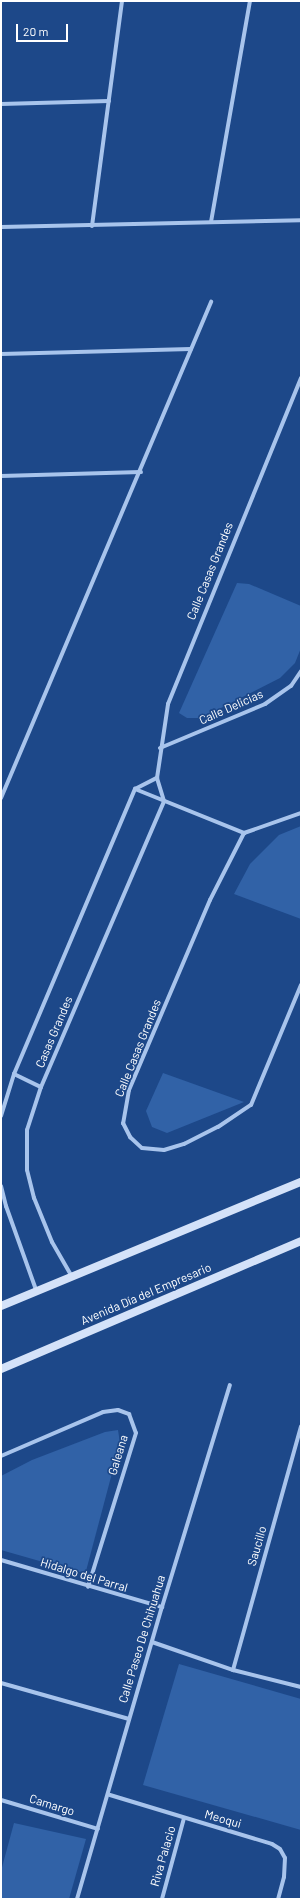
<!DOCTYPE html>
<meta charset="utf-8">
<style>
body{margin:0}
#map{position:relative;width:302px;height:1900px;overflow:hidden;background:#1d4889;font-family:Barlow,sans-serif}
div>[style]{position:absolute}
.green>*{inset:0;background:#3162a7}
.street>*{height:4px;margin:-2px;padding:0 2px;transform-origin:2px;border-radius:2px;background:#a8c4ec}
.secondary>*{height:8px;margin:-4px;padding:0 4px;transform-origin:4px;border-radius:4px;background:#d4e2f9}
span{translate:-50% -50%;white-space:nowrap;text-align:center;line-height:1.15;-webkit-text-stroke:3.5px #1d4889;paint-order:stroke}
.street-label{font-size:12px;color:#fff}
.frame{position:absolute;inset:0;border:2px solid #fff;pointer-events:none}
.scale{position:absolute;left:16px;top:24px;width:52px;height:18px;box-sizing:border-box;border:2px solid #fff;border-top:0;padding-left:5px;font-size:12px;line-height:14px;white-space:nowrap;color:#fff;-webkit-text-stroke:3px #1d4889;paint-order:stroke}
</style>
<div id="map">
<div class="green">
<div style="clip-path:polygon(237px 583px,249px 584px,301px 606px,301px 648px,295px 663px,280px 678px,201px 718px,187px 718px,179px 713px)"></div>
<div style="clip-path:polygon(301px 826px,301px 919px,234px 894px,250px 864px,279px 835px)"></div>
<div style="clip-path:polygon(163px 1073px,244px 1102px,167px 1133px,152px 1127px,146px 1111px)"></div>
<div style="clip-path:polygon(118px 1430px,120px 1443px,86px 1571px,78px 1572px,1px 1550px,1px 1476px,32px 1460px,105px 1432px)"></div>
<div style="clip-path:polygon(179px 1664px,301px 1699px,301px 1830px,143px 1785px)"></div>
<div style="clip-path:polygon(14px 1823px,86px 1839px,69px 1899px,1px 1899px,1px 1871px)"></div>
</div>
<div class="street">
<div style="left:1px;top:104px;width:108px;rotate:-1.6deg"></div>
<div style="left:211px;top:222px;width:224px;rotate:-80deg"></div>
<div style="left:92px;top:226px;width:227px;rotate:-82.4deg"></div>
<div style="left:1px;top:227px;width:300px;rotate:-1.3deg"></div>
<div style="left:1px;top:354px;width:190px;rotate:-1.5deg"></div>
<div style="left:1px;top:476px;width:140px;rotate:-1.6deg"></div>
<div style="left:160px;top:748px;width:114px;rotate:-22.7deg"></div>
<div style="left:265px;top:704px;width:32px;rotate:-35deg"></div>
<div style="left:291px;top:686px;width:18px;rotate:-56deg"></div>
<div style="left:135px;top:789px;width:118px;rotate:22deg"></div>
<div style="left:244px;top:833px;width:60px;rotate:-19.3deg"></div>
<div style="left:1px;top:798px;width:539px;rotate:-67.05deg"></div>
<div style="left:244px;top:833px;width:75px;rotate:116.9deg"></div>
<div style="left:210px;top:900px;width:207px;rotate:113.1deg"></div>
<div style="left:129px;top:1090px;width:34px;rotate:100deg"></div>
<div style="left:123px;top:1123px;width:16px;rotate:63deg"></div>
<div style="left:130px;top:1137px;width:16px;rotate:43deg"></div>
<div style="left:142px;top:1148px;width:22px;rotate:5deg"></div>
<div style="left:164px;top:1150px;width:21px;rotate:-17deg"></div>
<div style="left:184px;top:1144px;width:38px;rotate:-27deg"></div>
<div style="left:218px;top:1127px;width:40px;rotate:-34deg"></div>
<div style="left:251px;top:1105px;width:130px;rotate:-67.4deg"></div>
<div style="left:14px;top:1074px;width:30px;rotate:26deg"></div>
<div style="left:1px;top:1116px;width:44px;rotate:-72.8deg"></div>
<div style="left:14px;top:1074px;width:310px;rotate:-67deg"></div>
<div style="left:135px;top:789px;width:25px;rotate:-27deg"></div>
<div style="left:1px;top:1186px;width:21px;rotate:76deg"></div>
<div style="left:6px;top:1206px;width:89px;rotate:70.3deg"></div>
<div style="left:71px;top:1275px;width:38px;rotate:-120deg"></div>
<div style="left:52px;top:1242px;width:48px;rotate:-112.2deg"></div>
<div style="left:34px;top:1198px;width:29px;rotate:-104deg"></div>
<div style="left:27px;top:1170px;width:40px;rotate:-90deg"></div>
<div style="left:27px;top:1130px;width:45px;rotate:-72deg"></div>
<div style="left:41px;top:1087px;width:311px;rotate:-66.7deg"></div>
<div style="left:164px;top:801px;width:24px;rotate:-107deg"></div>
<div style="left:157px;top:778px;width:75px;rotate:-81.5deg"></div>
<div style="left:168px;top:704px;width:352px;rotate:-67.8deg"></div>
<div style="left:1px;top:1456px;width:111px;rotate:-23.3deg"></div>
<div style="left:103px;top:1412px;width:15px;rotate:-8deg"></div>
<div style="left:118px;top:1410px;width:12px;rotate:20deg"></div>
<div style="left:129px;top:1414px;width:20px;rotate:70deg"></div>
<div style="left:136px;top:1433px;width:161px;rotate:107.3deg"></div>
<div style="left:1px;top:1560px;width:168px;rotate:16.3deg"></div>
<div style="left:152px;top:1642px;width:86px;rotate:19.1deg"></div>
<div style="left:233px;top:1670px;width:70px;rotate:14deg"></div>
<div style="left:233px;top:1670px;width:253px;rotate:-74.4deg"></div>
<div style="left:1px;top:1683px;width:133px;rotate:15.7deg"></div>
<div style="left:110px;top:1795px;width:169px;rotate:16.8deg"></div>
<div style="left:272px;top:1844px;width:9px;rotate:32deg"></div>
<div style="left:280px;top:1849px;width:10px;rotate:61deg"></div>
<div style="left:285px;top:1858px;width:19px;rotate:93deg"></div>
<div style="left:284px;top:1877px;width:23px;rotate:105deg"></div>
<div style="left:1px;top:1800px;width:101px;rotate:16.6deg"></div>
<div style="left:77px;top:1899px;width:304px;rotate:-73.8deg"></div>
<div style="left:162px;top:1607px;width:232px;rotate:-73deg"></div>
<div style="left:162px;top:1899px;width:84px;rotate:-74.8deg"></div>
</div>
<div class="secondary">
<div style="left:1px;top:1306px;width:325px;rotate:-22.5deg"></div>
<div style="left:1px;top:1369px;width:326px;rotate:-23.1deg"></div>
</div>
<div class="street-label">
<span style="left:210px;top:571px;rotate:-68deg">Calle Casas Grandes</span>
<span style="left:231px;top:707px;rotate:-24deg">Calle Delicias</span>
<span style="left:54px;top:1032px;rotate:-67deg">Casas Grandes</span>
<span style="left:138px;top:1048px;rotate:-68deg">Calle Casas Grandes</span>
<span style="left:146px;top:1294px;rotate:-23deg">Avenida Día del Empresario</span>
<span style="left:118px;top:1455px;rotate:-73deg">Galeana</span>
<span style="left:257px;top:1546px;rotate:-74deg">Saucillo</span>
<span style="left:84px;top:1575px;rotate:17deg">Hidalgo del Parral</span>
<span style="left:142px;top:1639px;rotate:-73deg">Calle Paseo De Chihuahua</span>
<span style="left:52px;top:1805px;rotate:17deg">Camargo</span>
<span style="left:223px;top:1819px;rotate:16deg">Meoqui</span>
<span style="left:163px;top:1856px;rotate:-74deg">Riva Palacio</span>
</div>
<div class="frame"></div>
<div class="scale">20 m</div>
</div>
